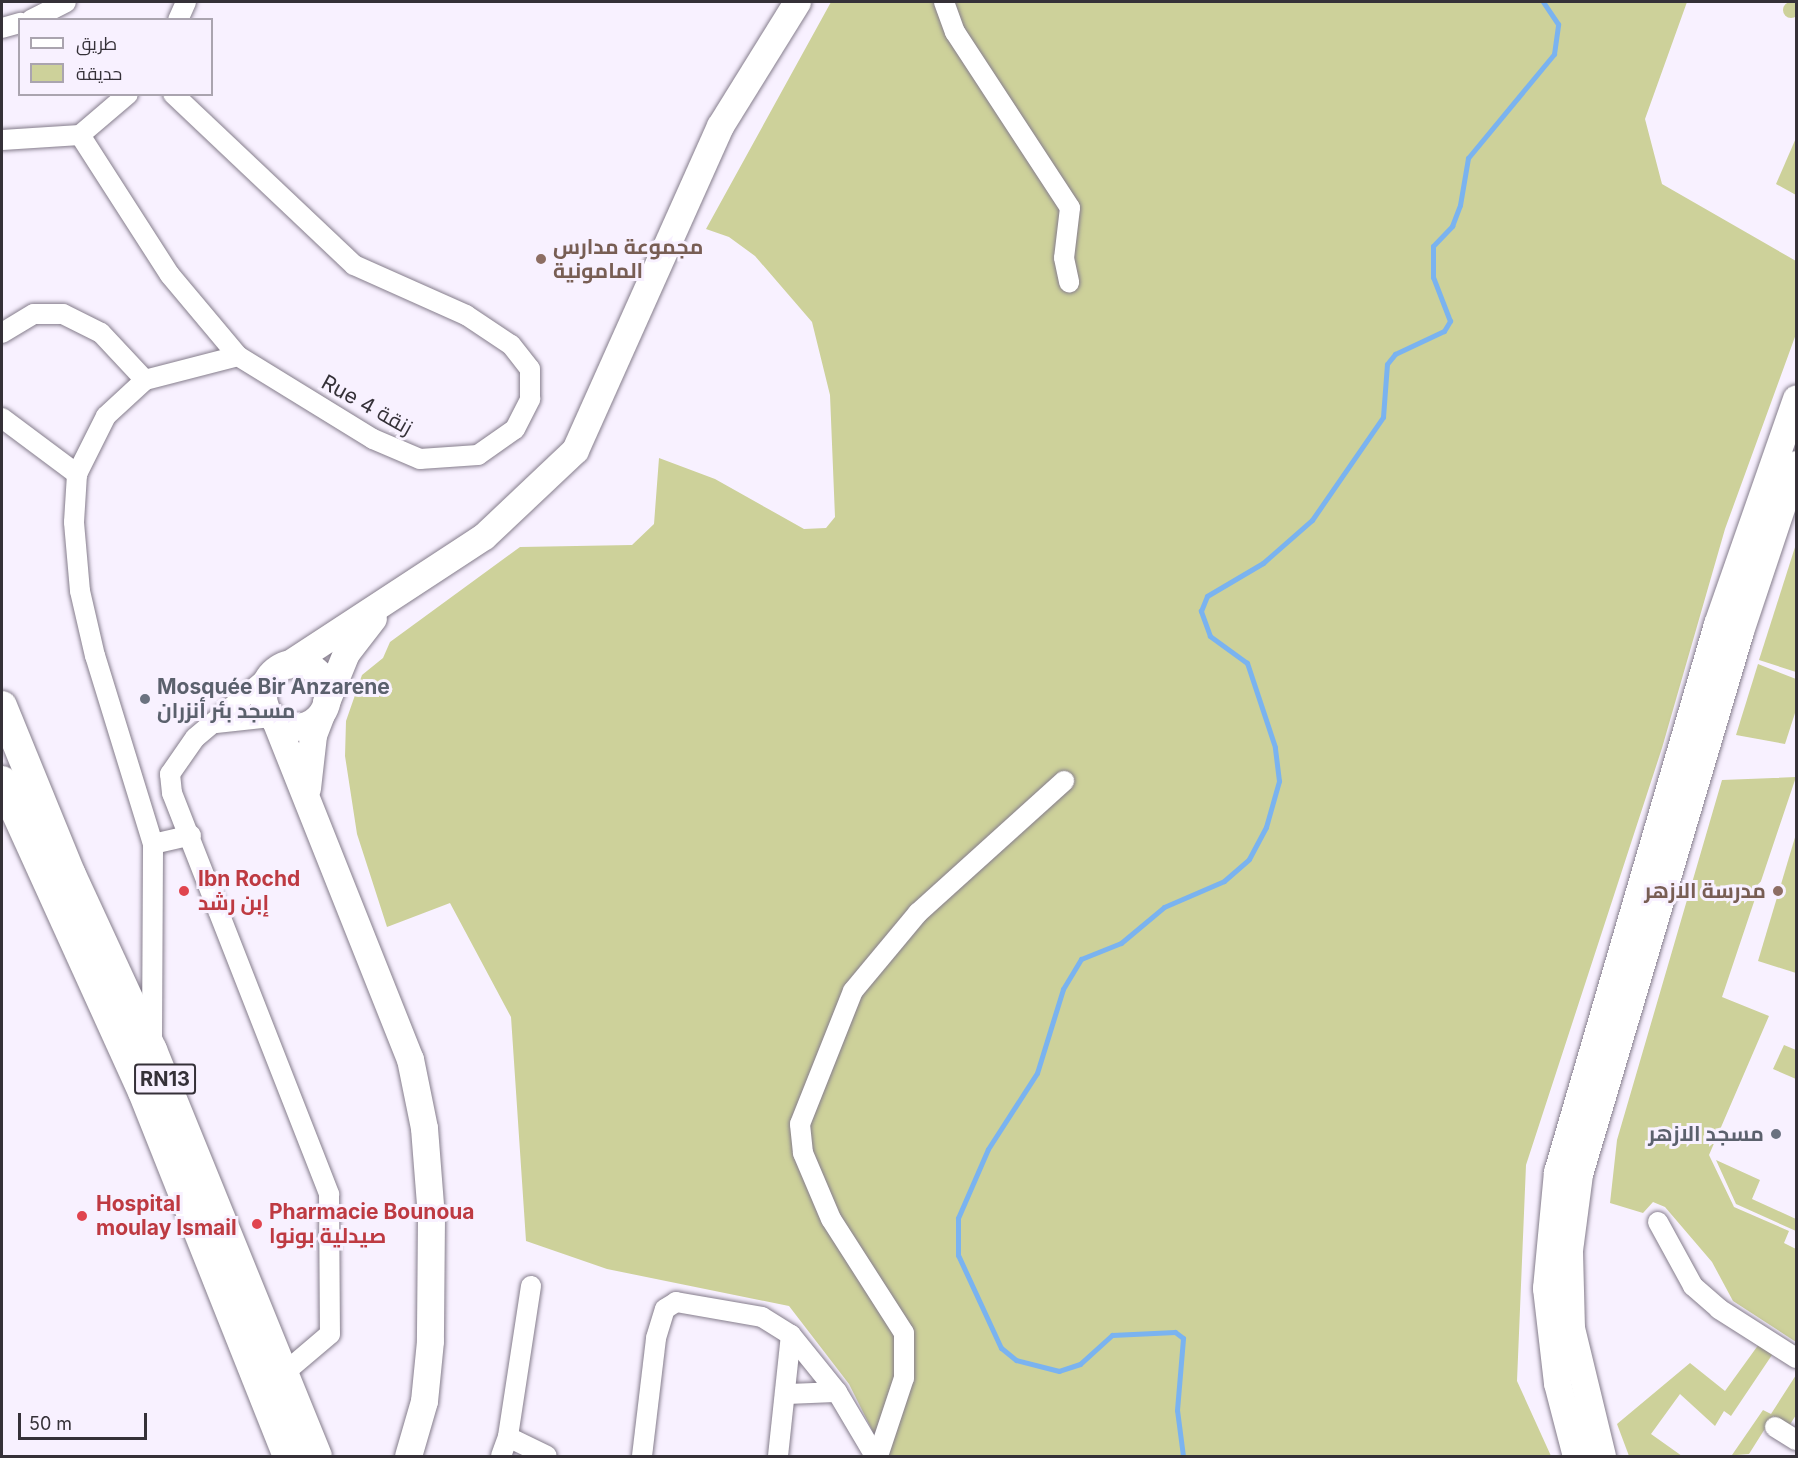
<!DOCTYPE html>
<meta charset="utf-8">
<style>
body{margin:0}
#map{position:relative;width:1798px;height:1458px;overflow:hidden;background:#f8f1ff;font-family:Inter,Cairo,sans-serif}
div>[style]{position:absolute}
.green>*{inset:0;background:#cdd19a}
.round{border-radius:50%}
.stream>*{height:5px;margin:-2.5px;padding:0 2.5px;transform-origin:2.5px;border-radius:2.5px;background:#7ab3f0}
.roads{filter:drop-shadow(0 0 2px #857d8c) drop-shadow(0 0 2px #857d8c)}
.street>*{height:20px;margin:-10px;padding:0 10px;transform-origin:10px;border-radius:10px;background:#fff}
.secondary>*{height:27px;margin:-13.5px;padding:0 13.5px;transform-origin:13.5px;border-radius:13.5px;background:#fff}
.secondary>.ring{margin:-13.5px;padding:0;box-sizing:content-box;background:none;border:27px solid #fff;border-radius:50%}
.primary>*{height:30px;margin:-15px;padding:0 15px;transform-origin:15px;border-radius:15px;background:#fff}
.dots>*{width:16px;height:16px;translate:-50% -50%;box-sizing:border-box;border:3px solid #f8f1ff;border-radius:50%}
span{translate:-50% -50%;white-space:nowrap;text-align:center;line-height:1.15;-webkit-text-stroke:6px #f8f1ff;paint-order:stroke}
.shield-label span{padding:2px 4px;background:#f8f1ff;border:2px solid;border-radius:4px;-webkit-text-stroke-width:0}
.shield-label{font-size:20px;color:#353138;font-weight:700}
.education-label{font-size:21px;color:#785e54;font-weight:700}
.left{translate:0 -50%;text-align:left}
.right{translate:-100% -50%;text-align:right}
.street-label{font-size:21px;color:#353138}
.worship-label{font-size:21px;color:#5b616d;font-weight:700}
.health-label{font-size:21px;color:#be3a42;font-weight:700}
.frame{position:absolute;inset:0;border:3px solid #353138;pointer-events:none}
.legend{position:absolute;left:18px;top:18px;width:195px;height:78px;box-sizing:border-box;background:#f8f1ff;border:2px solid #aaa4af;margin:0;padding:8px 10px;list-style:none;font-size:18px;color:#353138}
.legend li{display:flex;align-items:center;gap:12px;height:30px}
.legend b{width:30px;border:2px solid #aaa4af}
.scale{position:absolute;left:18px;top:1413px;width:129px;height:27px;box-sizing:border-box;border:3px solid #353138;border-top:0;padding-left:8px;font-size:18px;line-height:21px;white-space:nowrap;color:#353138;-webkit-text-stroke:4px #f8f1ff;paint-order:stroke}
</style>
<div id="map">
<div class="green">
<div style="clip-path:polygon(831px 2px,1687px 2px,1645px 119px,1662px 184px,1796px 261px,1796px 334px,1725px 529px,1662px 748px,1526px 1165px,1517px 1381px,1551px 1456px,885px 1456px,849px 1384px,789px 1306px,607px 1269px,526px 1241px,511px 1017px,450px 903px,387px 927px,357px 834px,345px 756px,346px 721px,362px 675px,383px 658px,390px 642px,520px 547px,632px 545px,654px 524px,659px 458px,715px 479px,804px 529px,826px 528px,835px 517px,830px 395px,812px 322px,755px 256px,729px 237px,706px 229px)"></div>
<div class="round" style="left:1783px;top:2px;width:16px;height:16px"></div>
<div style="clip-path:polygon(1796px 138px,1796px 195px,1776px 184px)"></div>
<div style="clip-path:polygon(1796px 544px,1796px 672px,1759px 660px)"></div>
<div style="clip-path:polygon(1758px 664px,1796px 679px,1796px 710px,1785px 744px,1736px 735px)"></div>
<div style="clip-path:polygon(1796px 777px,1722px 997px,1769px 1016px,1709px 1155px,1734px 1207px,1789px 1231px,1784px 1243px,1796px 1249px,1796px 1342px,1733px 1301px,1712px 1262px,1665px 1207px,1653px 1202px,1643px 1213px,1610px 1203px,1617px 1140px,1722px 780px)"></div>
<div style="clip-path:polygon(1796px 834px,1796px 973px,1758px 961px)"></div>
<div style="clip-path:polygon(1784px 1045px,1796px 1050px,1796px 1079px,1773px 1069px)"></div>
<div style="clip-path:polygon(1716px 1160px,1760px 1180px,1752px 1199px,1796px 1219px,1796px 1231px,1736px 1204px)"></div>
<div style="clip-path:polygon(1759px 1344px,1774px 1352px,1731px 1416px,1724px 1411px,1715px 1426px,1680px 1394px,1651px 1434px,1682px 1456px,1629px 1456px,1617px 1424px,1690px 1363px,1725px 1391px)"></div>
<div style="clip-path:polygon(1796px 1375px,1796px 1415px,1789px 1426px,1773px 1416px,1749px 1454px,1724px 1456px,1732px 1455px,1763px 1410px,1771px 1414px)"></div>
</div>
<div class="stream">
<div style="left:1183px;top:1456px;width:46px;rotate:-97.4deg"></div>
<div style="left:1177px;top:1410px;width:72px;rotate:-85.2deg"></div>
<div style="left:1183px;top:1338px;width:10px;rotate:-143deg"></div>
<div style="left:1175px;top:1332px;width:63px;rotate:177.3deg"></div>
<div style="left:1112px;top:1335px;width:43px;rotate:137.8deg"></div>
<div style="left:1080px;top:1364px;width:22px;rotate:162deg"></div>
<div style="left:1059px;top:1371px;width:44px;rotate:-165.7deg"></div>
<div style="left:1016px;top:1360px;width:19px;rotate:-141deg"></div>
<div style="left:1001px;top:1348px;width:102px;rotate:-114.8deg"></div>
<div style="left:958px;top:1255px;width:37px;rotate:-90deg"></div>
<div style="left:958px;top:1218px;width:75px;rotate:-66.5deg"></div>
<div style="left:988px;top:1149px;width:90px;rotate:-57.2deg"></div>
<div style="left:1037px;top:1073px;width:88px;rotate:-72.8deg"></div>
<div style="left:1063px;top:989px;width:35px;rotate:-59deg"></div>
<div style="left:1081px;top:959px;width:43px;rotate:-21.8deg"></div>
<div style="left:1121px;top:943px;width:56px;rotate:-39.9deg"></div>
<div style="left:1164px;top:907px;width:65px;rotate:-23.4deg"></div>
<div style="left:1224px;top:881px;width:33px;rotate:-41deg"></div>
<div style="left:1249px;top:859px;width:36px;rotate:-62deg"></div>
<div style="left:1266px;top:827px;width:48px;rotate:-74.2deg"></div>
<div style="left:1279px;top:781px;width:34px;rotate:-97deg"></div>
<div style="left:1275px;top:747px;width:89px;rotate:-108.4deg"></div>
<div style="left:1247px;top:663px;width:46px;rotate:-143.9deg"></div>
<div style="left:1210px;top:636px;width:27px;rotate:-110deg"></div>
<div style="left:1201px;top:611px;width:16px;rotate:-68deg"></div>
<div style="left:1207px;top:596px;width:65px;rotate:-30.5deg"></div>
<div style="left:1263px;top:563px;width:65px;rotate:-41.3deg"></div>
<div style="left:1312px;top:520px;width:125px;rotate:-55.4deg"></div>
<div style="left:1383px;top:417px;width:53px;rotate:-85.7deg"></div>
<div style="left:1387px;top:364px;width:13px;rotate:-51deg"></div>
<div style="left:1395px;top:354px;width:54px;rotate:-25.1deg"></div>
<div style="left:1444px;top:331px;width:12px;rotate:-59deg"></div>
<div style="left:1450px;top:321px;width:47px;rotate:-111.1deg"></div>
<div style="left:1433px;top:277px;width:31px;rotate:-90deg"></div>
<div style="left:1433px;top:246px;width:28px;rotate:-46deg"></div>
<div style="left:1452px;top:226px;width:22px;rotate:-69deg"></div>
<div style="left:1460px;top:205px;width:48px;rotate:-80.3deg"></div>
<div style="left:1468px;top:158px;width:135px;rotate:-50.4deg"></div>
<div style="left:1554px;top:54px;width:30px;rotate:-82deg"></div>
<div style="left:1558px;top:24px;width:27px;rotate:-124deg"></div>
</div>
<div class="roads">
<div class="street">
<div style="left:944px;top:2px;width:32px;rotate:70deg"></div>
<div style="left:955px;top:32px;width:210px;rotate:56.8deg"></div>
<div style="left:1070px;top:208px;width:50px;rotate:96.8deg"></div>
<div style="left:1064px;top:258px;width:25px;rotate:78deg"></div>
<div style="left:31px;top:20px;width:39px;rotate:-27deg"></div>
<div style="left:178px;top:20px;width:20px;rotate:-66deg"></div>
<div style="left:2px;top:28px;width:19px;rotate:-16deg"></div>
<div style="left:80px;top:135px;width:166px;rotate:57.3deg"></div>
<div style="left:170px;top:275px;width:106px;rotate:50deg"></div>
<div style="left:238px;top:356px;width:158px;rotate:31.6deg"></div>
<div style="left:373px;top:439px;width:51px;rotate:23.1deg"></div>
<div style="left:420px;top:459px;width:58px;rotate:-3.9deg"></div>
<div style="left:478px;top:455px;width:45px;rotate:-35.1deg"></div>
<div style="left:515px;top:429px;width:34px;rotate:-63deg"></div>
<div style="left:530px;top:399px;width:30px;rotate:-90deg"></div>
<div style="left:530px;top:369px;width:31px;rotate:-128deg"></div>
<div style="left:511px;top:345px;width:54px;rotate:-146.3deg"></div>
<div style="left:466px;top:315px;width:123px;rotate:-155.9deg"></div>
<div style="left:354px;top:265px;width:249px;rotate:-136.6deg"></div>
<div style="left:2px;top:140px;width:78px;rotate:-3.7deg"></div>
<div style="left:80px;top:135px;width:63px;rotate:-40.5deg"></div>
<div style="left:2px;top:333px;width:37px;rotate:-31deg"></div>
<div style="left:34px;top:314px;width:29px"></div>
<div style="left:63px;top:314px;width:42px;rotate:26.6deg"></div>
<div style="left:101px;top:333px;width:64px;rotate:46.9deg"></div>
<div style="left:2px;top:418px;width:94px;rotate:36.7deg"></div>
<div style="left:271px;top:674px;width:99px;rotate:139.9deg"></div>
<div style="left:195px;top:738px;width:44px;rotate:124.8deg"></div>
<div style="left:170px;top:774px;width:19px;rotate:84deg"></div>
<div style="left:172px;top:793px;width:431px;rotate:68.6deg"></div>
<div style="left:329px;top:1194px;width:140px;rotate:89.6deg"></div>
<div style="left:330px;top:1334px;width:60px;rotate:139.7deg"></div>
<div style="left:216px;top:723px;width:55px;rotate:-6.2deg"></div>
<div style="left:153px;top:844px;width:39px;rotate:-13deg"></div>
<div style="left:152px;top:1041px;width:197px;rotate:-89.7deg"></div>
<div style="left:153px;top:844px;width:197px;rotate:-107.1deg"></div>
<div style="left:95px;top:656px;width:67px;rotate:-103deg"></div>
<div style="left:80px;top:591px;width:69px;rotate:-95deg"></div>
<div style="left:74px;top:522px;width:48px;rotate:-86.4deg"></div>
<div style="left:77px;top:474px;width:65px;rotate:-63.4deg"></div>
<div style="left:106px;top:416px;width:53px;rotate:-42.7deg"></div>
<div style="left:145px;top:380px;width:96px;rotate:-14.5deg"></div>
<div style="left:1658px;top:1222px;width:73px;rotate:61.3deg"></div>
<div style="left:1693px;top:1286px;width:35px;rotate:41deg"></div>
<div style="left:1719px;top:1309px;width:91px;rotate:32.5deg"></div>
<div style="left:531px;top:1286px;width:153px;rotate:98.7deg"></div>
<div style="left:508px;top:1437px;width:43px;rotate:26deg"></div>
<div style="left:785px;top:1394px;width:52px;rotate:-2.2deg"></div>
<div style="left:1775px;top:1427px;width:25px;rotate:32deg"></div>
<div style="left:501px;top:1456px;width:20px;rotate:-70deg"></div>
<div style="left:642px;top:1456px;width:119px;rotate:-83.2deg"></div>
<div style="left:656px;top:1338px;width:30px;rotate:-73deg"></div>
<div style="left:665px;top:1309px;width:13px;rotate:-32deg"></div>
<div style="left:676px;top:1302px;width:87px;rotate:9.9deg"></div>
<div style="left:762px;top:1317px;width:34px;rotate:32deg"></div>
<div style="left:791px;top:1335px;width:73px;rotate:51.1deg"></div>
<div style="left:837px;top:1392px;width:74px;rotate:59.3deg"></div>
<div style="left:778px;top:1456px;width:122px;rotate:-83.9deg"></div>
<div style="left:878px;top:1456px;width:82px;rotate:-71.6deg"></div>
<div style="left:904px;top:1378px;width:45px;rotate:-90deg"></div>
<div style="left:904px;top:1333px;width:135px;rotate:-122.6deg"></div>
<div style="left:831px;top:1219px;width:72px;rotate:-113deg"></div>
<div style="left:803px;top:1153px;width:29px;rotate:-96deg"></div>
<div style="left:800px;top:1124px;width:143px;rotate:-68.3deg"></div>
<div style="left:853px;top:991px;width:102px;rotate:-50.2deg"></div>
<div style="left:918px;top:913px;width:197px;rotate:-42.1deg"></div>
</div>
<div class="secondary">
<div class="ring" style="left:263px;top:663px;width:37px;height:37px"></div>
<div style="left:287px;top:665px;width:235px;rotate:-33.2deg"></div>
<div style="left:484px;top:536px;width:125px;rotate:-43.4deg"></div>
<div style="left:575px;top:450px;width:355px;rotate:-65.9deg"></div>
<div style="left:720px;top:126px;width:146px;rotate:-58.2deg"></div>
<div style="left:326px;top:702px;width:53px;rotate:-67.8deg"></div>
<div style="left:346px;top:653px;width:44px;rotate:-52.4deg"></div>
<div style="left:275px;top:720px;width:365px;rotate:68.3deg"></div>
<div style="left:410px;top:1059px;width:70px;rotate:78.5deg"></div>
<div style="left:424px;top:1128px;width:89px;rotate:85.5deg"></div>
<div style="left:431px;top:1217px;width:124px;rotate:90.5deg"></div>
<div style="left:430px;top:1341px;width:60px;rotate:95.7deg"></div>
<div style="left:424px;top:1401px;width:57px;rotate:106.2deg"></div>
<div style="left:307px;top:788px;width:53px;rotate:-83.5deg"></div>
<div style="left:313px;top:735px;width:22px;rotate:-69deg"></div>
<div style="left:1576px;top:1456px;width:75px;rotate:-104.6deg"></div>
<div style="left:1557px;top:1383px;width:96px;rotate:-96.6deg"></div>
<div style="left:1546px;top:1288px;width:117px;rotate:-84.6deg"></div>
<div style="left:1557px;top:1172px;width:571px;rotate:-73.72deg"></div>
<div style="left:1717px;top:624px;width:239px;rotate:-70.7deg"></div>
<div style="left:1602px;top:1456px;width:132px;rotate:-103.6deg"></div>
<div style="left:1571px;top:1328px;width:78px;rotate:-91.5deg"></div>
<div style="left:1569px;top:1250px;width:77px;rotate:-82.5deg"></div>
<div style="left:1579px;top:1174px;width:566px;rotate:-73.48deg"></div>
<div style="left:1740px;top:631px;width:176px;rotate:-71.5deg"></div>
</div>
<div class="primary">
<div style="left:2px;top:706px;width:183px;rotate:67.8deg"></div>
<div style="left:71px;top:875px;width:193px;rotate:65.2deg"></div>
<div style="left:152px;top:1050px;width:438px;rotate:67.9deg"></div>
<div style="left:2px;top:781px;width:341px;rotate:65.6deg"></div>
<div style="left:143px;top:1092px;width:392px;rotate:68.3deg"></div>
</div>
</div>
<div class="dots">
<div style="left:541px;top:259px;background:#8d6e63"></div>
<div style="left:145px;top:699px;background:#6b7280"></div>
<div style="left:184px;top:891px;background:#e0444e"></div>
<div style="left:1778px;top:891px;background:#8d6e63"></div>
<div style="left:1776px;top:1134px;background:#6b7280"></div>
<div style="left:82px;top:1216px;background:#e0444e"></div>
<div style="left:257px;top:1224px;background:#e0444e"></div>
</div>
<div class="shield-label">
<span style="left:165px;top:1079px">RN13</span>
</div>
<div class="education-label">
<span class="left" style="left:553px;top:259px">مجموعة مدارس<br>المامونية</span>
<span class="right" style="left:1766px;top:891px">مدرسة الازهر</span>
</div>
<div class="street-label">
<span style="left:367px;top:405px;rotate:29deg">Rue 4 زنقة</span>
</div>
<div class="worship-label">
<span class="left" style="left:157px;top:699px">Mosquée Bir Anzarene<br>مسجد بئر أنزران</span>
<span class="right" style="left:1764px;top:1134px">مسجد الازهر</span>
</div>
<div class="health-label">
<span class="left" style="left:198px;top:891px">Ibn Rochd<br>إبن رشد</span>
<span class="left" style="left:96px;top:1216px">Hospital<br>moulay Ismail</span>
<span class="left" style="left:269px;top:1224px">Pharmacie Bounoua<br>صيدلية بونوا</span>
</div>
<div class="frame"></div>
<ul class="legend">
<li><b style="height:8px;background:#fff"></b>طريق</li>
<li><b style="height:16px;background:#cdd19a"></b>حديقة</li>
</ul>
<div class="scale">50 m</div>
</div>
